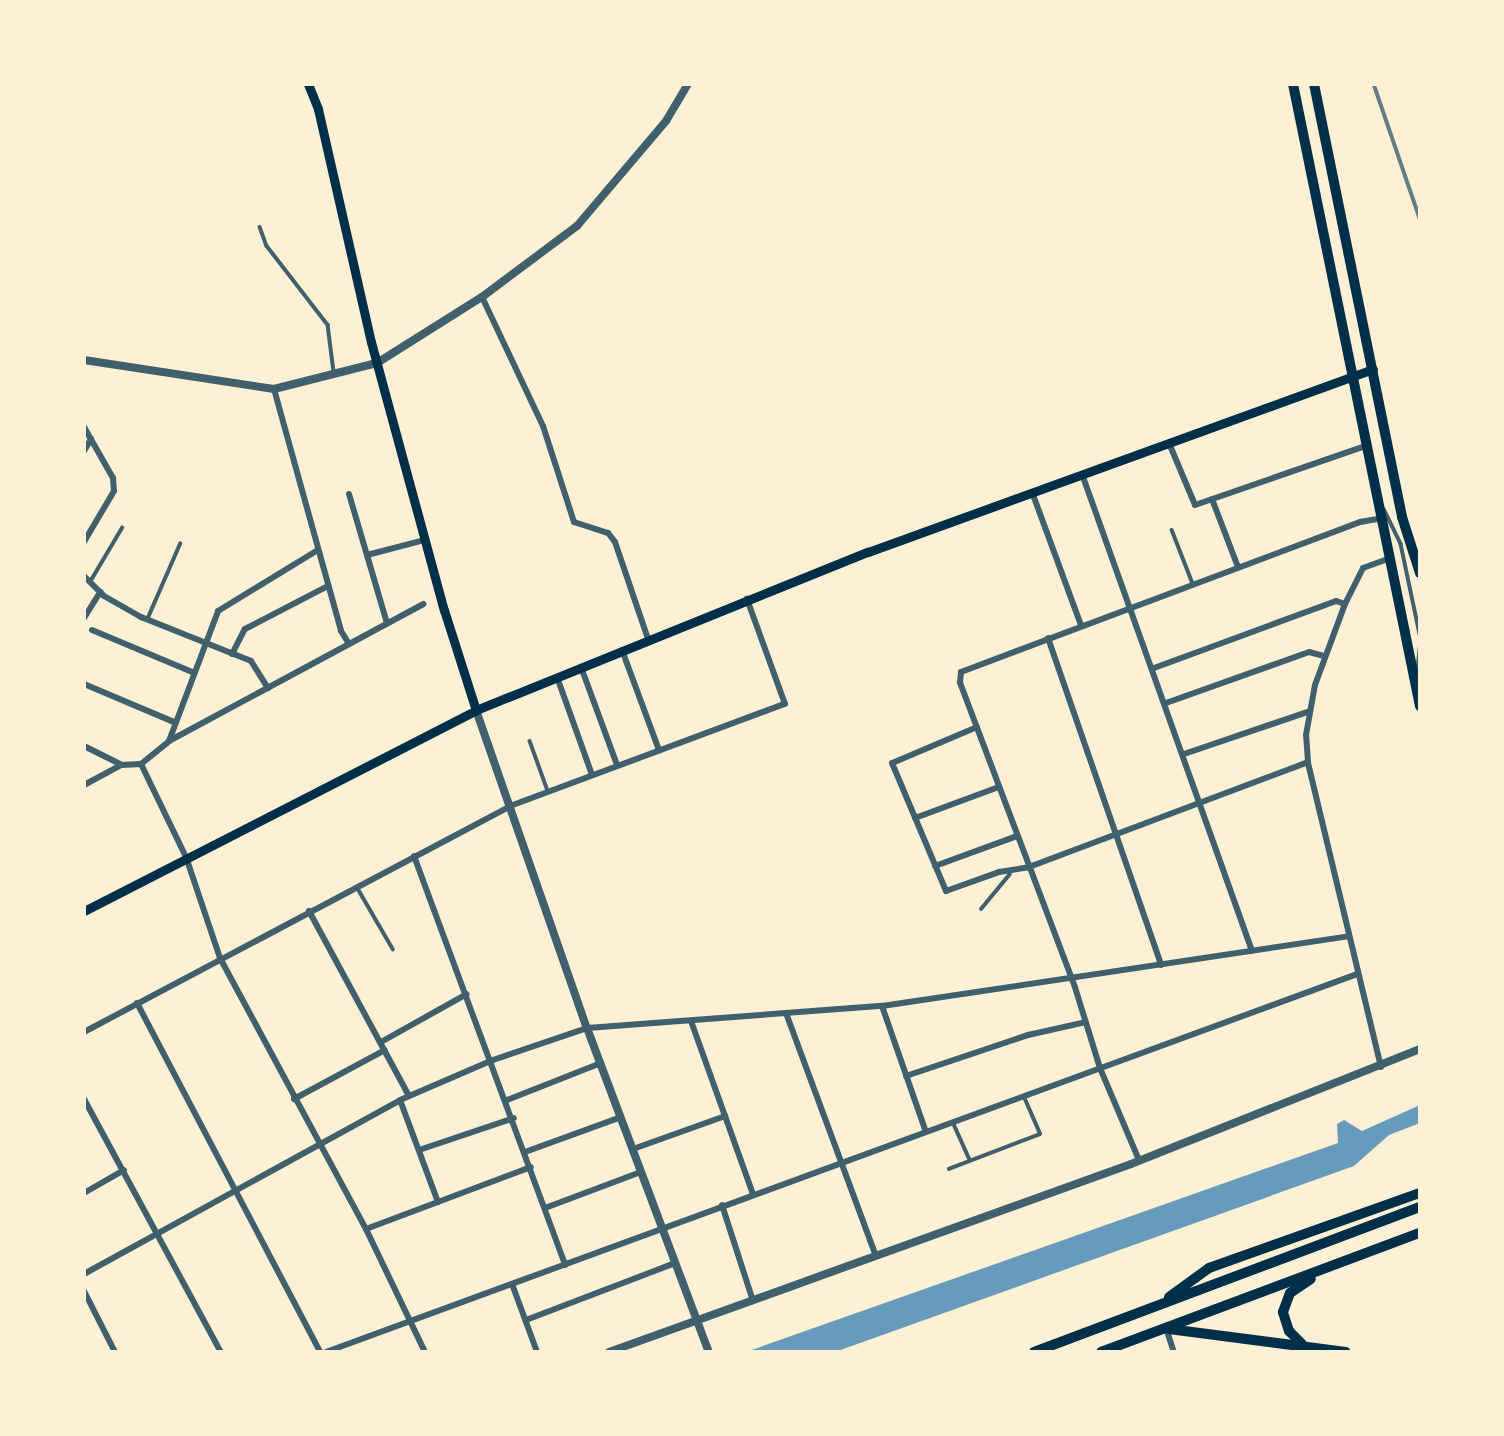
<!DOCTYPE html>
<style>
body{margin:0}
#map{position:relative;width:1504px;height:1436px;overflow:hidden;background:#fdf0d5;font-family:Helvetica,sans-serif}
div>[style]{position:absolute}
.water>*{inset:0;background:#669bbc}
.service>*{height:3.5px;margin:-1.75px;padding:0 1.75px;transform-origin:1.75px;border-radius:1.75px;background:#3f606c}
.minor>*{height:6px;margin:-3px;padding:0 3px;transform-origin:3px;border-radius:3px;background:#3f606c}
.tertiary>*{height:8px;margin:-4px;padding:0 4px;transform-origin:4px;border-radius:4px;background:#3f606c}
.secondary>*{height:9px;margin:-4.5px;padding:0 4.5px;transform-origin:4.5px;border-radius:4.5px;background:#003049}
.primary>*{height:10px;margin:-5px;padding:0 5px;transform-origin:5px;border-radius:5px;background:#003049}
.rail>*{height:3.5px;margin:-1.75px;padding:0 1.75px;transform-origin:1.75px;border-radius:1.75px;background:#657d81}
span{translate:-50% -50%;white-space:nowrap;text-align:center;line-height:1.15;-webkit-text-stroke:5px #fdf0d5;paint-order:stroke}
.frame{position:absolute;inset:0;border:86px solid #fdf0d5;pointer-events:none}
</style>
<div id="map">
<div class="water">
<div style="clip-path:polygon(1420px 1105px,1420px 1123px,1389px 1135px,1354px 1166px,835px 1352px,746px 1352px,1338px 1143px,1337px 1124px,1344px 1120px,1362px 1131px)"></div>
</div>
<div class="service">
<div style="left:260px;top:227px;width:20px;rotate:70deg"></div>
<div style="left:267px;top:246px;width:100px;rotate:52.3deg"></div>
<div style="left:328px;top:325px;width:47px;rotate:82.7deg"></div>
<div style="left:1384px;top:509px;width:39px;rotate:64deg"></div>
<div style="left:1401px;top:544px;width:92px;rotate:78.1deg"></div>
<div style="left:1172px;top:530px;width:58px;rotate:68.7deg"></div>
<div style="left:90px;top:582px;width:63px;rotate:-59.3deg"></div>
<div style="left:147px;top:620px;width:83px;rotate:-66.5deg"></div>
<div style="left:1417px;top:674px;width:29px;rotate:-84deg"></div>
<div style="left:530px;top:741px;width:53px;rotate:70.2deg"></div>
<div style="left:357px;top:887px;width:72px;rotate:59.9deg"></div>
<div style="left:981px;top:909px;width:45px;rotate:-50.4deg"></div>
<div style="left:953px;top:1122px;width:42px;rotate:65.9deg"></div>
<div style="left:949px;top:1169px;width:97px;rotate:-21deg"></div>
<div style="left:1040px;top:1134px;width:40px;rotate:-113.4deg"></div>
</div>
<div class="minor">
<div style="left:482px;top:297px;width:143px;rotate:64.7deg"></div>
<div style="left:543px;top:426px;width:101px;rotate:72.1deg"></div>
<div style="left:574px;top:522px;width:36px;rotate:18deg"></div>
<div style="left:608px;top:533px;width:11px;rotate:52deg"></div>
<div style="left:615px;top:542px;width:102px;rotate:71.2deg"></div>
<div style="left:274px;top:389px;width:251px;rotate:74.5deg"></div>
<div style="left:341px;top:631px;width:15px;rotate:58deg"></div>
<div style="left:84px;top:427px;width:59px;rotate:60.4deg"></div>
<div style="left:113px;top:478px;width:13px;rotate:86deg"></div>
<div style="left:114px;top:491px;width:59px;rotate:120.5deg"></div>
<div style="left:1169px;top:443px;width:67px;rotate:67.2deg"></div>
<div style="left:1195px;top:505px;width:183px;rotate:-19.1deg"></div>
<div style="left:84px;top:451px;width:14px;rotate:-60deg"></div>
<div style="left:1082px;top:474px;width:506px;rotate:70.38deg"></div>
<div style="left:1032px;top:492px;width:142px;rotate:69.8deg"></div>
<div style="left:349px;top:494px;width:134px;rotate:73.6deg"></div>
<div style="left:1212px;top:499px;width:73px;rotate:69.1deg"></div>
<div style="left:367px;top:555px;width:59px;rotate:-14.7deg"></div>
<div style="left:84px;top:576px;width:28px;rotate:45deg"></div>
<div style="left:104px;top:596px;width:43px;rotate:29.6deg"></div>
<div style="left:141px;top:617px;width:118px;rotate:21.8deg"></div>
<div style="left:251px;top:661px;width:32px;rotate:58deg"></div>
<div style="left:84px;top:618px;width:31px;rotate:-58deg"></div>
<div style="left:92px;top:630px;width:108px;rotate:22.8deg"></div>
<div style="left:1048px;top:638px;width:346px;rotate:70.9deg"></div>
<div style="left:622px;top:650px;width:107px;rotate:69.7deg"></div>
<div style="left:232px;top:654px;width:28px;rotate:-63deg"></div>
<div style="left:245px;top:629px;width:93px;rotate:-27.4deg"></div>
<div style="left:581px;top:667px;width:104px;rotate:69.8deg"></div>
<div style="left:1154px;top:668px;width:194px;rotate:-20.2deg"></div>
<div style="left:1336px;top:601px;width:9px;rotate:18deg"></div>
<div style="left:557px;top:677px;width:104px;rotate:70.3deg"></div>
<div style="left:84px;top:684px;width:98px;rotate:22.9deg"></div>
<div style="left:1166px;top:703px;width:152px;rotate:-19.6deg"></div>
<div style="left:1309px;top:652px;width:16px;rotate:15deg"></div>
<div style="left:977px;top:727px;width:92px;rotate:157deg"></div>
<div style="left:892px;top:763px;width:139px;rotate:67.1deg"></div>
<div style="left:946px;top:891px;width:56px;rotate:-19.7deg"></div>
<div style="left:999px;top:872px;width:30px;rotate:-9deg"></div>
<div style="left:1029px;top:867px;width:298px;rotate:-20.6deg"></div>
<div style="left:169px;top:741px;width:139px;rotate:-69.3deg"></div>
<div style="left:218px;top:611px;width:117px;rotate:-31.4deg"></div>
<div style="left:84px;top:746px;width:42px;rotate:26.6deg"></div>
<div style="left:1184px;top:754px;width:133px;rotate:-18.8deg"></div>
<div style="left:141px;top:764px;width:103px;rotate:64.2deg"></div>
<div style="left:186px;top:857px;width:107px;rotate:71.4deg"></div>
<div style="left:220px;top:958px;width:308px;rotate:61.7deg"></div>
<div style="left:366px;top:1229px;width:136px;rotate:64.4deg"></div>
<div style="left:84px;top:785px;width:42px;rotate:-28.4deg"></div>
<div style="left:121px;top:765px;width:20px;rotate:-3deg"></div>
<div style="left:141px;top:764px;width:36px;rotate:-39deg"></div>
<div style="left:169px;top:741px;width:289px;rotate:-28.3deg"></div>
<div style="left:915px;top:818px;width:90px;rotate:-20.3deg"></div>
<div style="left:414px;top:856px;width:436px;rotate:69.7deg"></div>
<div style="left:935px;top:866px;width:87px;rotate:-20.1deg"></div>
<div style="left:309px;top:911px;width:210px;rotate:61.6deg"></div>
<div style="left:137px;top:1003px;width:394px;rotate:62.3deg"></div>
<div style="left:882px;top:1006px;width:133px;rotate:70.8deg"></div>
<div style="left:786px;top:1013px;width:259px;rotate:69.7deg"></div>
<div style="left:691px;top:1021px;width:184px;rotate:70.3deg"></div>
<div style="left:84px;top:1032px;width:482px;rotate:-27.9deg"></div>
<div style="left:510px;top:806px;width:293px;rotate:-20.4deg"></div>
<div style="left:785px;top:704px;width:112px;rotate:-109.9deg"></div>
<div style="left:381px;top:1042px;width:98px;rotate:-29.2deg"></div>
<div style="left:1381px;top:1067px;width:314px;rotate:-103.5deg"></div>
<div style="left:1308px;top:762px;width:27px;rotate:-94deg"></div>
<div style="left:1306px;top:735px;width:51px;rotate:-79.8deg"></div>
<div style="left:1315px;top:685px;width:86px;rotate:-69.7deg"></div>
<div style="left:1345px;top:604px;width:40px;rotate:-63.4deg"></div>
<div style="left:1363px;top:568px;width:27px;rotate:-20deg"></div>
<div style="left:906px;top:1076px;width:129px;rotate:-18.6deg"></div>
<div style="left:1028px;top:1035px;width:59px;rotate:-12.6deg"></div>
<div style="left:84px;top:1099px;width:288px;rotate:61.6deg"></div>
<div style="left:294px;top:1099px;width:103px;rotate:-28.3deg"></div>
<div style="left:400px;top:1100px;width:109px;rotate:69.6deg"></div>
<div style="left:507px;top:1100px;width:101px;rotate:-21.5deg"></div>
<div style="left:633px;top:1149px;width:98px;rotate:-19.7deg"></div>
<div style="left:419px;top:1150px;width:100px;rotate:-18.6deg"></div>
<div style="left:525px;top:1152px;width:102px;rotate:-20deg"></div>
<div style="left:1139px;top:1160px;width:100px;rotate:-113deg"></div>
<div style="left:1100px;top:1068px;width:85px;rotate:-107.2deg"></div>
<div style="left:1075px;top:987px;width:326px;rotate:-110.7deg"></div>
<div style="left:960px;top:682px;width:10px;rotate:-84deg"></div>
<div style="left:961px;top:672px;width:426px;rotate:-20.6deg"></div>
<div style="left:1360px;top:522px;width:22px;rotate:-10deg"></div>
<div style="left:84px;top:1193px;width:46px;rotate:-29.9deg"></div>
<div style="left:722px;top:1205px;width:101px;rotate:72.1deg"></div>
<div style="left:545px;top:1208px;width:103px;rotate:-20.6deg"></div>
<div style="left:366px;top:1229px;width:176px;rotate:-20.6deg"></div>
<div style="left:84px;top:1274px;width:361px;rotate:-28.8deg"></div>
<div style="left:400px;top:1100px;width:101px;rotate:-23.3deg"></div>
<div style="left:493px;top:1060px;width:99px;rotate:-18.8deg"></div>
<div style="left:587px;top:1028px;width:296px;rotate:-4.3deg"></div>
<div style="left:882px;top:1006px;width:471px;rotate:-8.5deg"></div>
<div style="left:512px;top:1284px;width:72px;rotate:69.8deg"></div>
<div style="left:84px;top:1291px;width:68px;rotate:63.1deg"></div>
<div style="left:526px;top:1320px;width:160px;rotate:-20.9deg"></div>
<div style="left:1166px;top:1328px;width:25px;rotate:72deg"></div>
<div style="left:326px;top:1352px;width:1098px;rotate:-20.13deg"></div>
</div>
<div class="tertiary">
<div style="left:84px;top:360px;width:192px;rotate:8.7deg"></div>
<div style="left:274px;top:389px;width:106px;rotate:-14.2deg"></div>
<div style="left:377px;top:363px;width:124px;rotate:-32.2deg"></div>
<div style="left:482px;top:297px;width:119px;rotate:-36.8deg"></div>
<div style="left:577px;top:226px;width:138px;rotate:-49.7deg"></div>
<div style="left:666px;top:121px;width:43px;rotate:-59.3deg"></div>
<div style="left:476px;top:710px;width:337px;rotate:70.8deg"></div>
<div style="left:587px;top:1028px;width:346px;rotate:69.4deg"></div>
<div style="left:609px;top:1352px;width:555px;rotate:-19.81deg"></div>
<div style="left:1131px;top:1164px;width:311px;rotate:-21.7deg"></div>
</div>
<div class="secondary">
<div style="left:308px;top:84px;width:27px;rotate:68deg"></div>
<div style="left:318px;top:109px;width:239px;rotate:77.2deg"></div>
<div style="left:371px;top:342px;width:278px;rotate:74.8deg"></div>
<div style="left:444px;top:610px;width:105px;rotate:72.3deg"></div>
<div style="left:84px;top:911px;width:441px;rotate:-27.1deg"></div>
<div style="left:476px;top:710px;width:423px;rotate:-22deg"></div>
<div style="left:868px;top:552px;width:537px;rotate:-19.92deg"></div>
</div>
<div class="primary">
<div style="left:1293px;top:84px;width:635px;rotate:78.46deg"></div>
<div style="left:1314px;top:84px;width:442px;rotate:78.5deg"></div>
<div style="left:1402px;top:517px;width:59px;rotate:72.2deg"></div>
<div style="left:1169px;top:1297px;width:49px;rotate:-35.9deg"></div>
<div style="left:1209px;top:1268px;width:224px;rotate:-19.6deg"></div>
<div style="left:1169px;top:1329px;width:178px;rotate:7.4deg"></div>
<div style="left:1302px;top:1344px;width:18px;rotate:-135deg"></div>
<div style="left:1289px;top:1331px;width:20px;rotate:-108deg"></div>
<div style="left:1283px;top:1312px;width:20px;rotate:-70deg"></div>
<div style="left:1290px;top:1293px;width:25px;rotate:-34deg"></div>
<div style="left:1034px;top:1352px;width:412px;rotate:-20.6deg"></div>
<div style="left:1101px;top:1352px;width:340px;rotate:-20.5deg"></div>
</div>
<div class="rail">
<div style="left:1374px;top:84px;width:142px;rotate:71.1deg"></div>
</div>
<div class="frame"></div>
</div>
